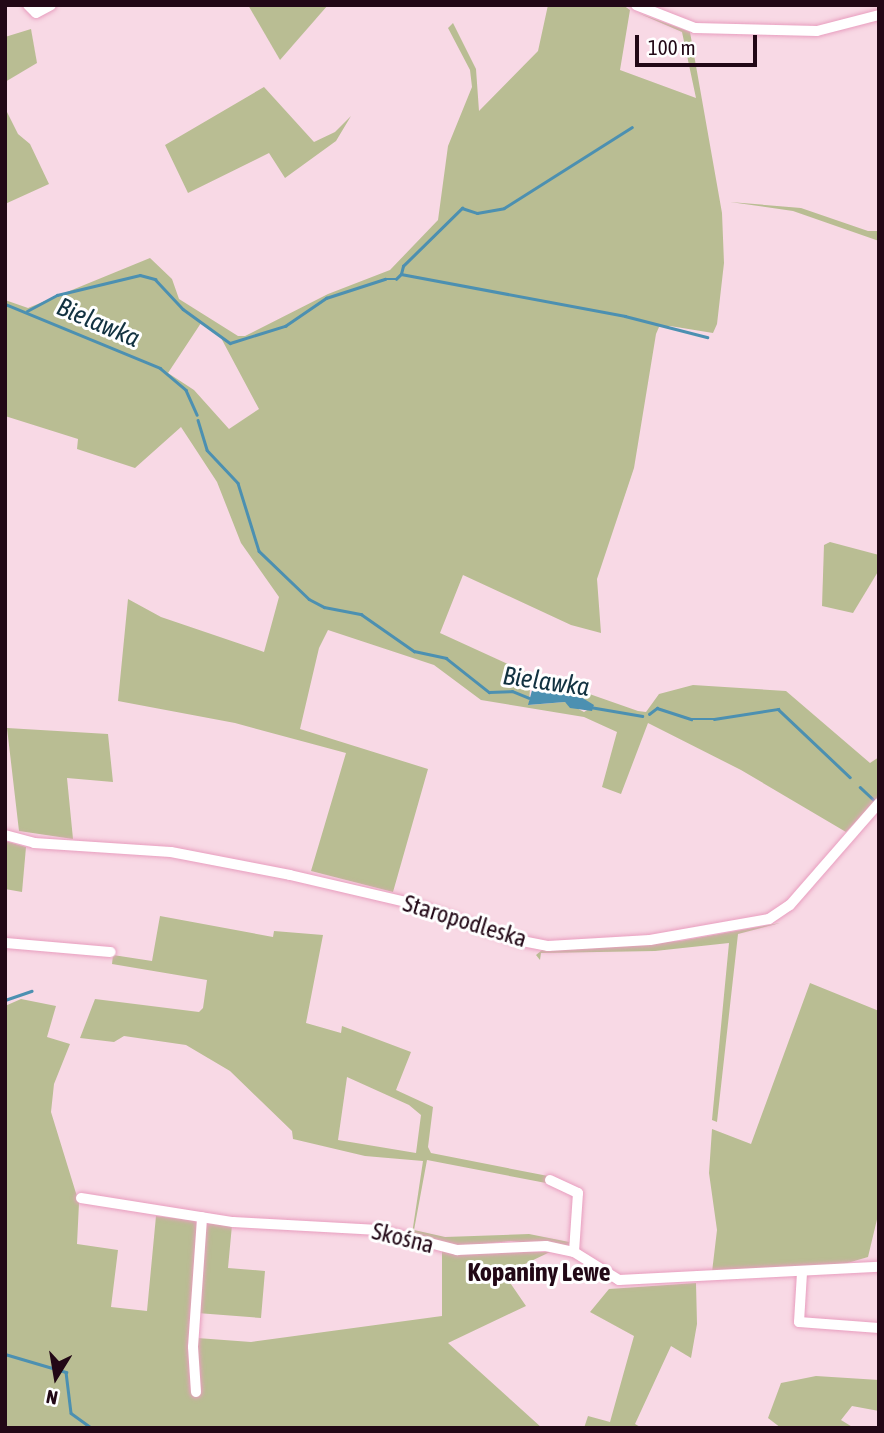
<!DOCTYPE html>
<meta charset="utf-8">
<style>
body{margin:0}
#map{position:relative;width:884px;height:1433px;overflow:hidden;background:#f8d9e5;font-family:"Asap Condensed",sans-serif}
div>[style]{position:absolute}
.green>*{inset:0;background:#b9bd93}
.water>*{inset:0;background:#4c90b1}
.stream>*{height:2.5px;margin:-1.25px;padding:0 1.25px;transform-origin:1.25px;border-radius:1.25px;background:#4c90b1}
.roads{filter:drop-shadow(0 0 2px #e89ebf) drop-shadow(0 0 2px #e89ebf)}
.minor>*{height:10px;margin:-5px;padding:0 5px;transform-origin:5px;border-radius:5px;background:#fff}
span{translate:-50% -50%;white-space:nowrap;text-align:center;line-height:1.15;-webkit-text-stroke:6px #fff;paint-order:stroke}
.street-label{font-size:24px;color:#220816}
.water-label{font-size:26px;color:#123241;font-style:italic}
.neighbourhood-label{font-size:26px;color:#220816;font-weight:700}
.frame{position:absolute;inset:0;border:7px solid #220816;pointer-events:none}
.north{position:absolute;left:21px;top:1342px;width:70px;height:70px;-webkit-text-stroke:5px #fff;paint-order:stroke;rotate:191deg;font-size:19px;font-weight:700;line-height:28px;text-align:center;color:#220816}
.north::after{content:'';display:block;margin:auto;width:24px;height:32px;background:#220816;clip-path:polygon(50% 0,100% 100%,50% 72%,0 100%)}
.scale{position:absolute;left:635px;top:35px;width:122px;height:32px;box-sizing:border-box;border:4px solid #220816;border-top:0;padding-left:9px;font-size:21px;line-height:24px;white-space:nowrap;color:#220816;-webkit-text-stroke:5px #fff;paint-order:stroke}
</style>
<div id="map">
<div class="green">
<div style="clip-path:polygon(248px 5px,328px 5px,280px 60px)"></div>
<div style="clip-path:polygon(evenodd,548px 5px,623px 5px,630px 10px,620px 70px,696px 98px,682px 32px,638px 13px,690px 32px,722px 213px,724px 263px,717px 324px,713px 333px,670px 326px,659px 327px,656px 334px,634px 468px,597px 579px,601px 633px,571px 625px,463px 575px,440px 633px,521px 670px,638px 711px,646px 712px,659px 694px,693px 685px,786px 691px,870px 763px,879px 757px,879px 797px,846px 832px,741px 770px,648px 723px,621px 794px,602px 787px,617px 732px,584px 717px,481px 700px,434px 665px,328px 630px,319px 648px,300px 729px,428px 769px,393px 892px,311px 871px,346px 753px,235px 723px,118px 701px,128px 599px,161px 617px,264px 652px,279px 597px,241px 543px,217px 482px,181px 427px,135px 468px,77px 449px,78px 439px,5px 416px,5px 300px,28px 308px,150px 258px,172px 279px,179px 299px,238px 336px,245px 336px,328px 294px,390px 270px,438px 220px,448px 146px,472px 87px,470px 70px,448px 28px,453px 23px,476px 69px,479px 111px,538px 51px,548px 5px,201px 323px,220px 336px,259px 409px,229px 429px,194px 390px,168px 373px,201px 323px,548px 5px,543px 683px,576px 694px,594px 706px,584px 712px,565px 702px,529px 705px,530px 688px,543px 683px)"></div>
<div style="clip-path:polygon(31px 29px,37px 63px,5px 82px,5px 37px)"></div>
<div style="clip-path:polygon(264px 87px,314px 142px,335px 132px,351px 116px,336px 141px,285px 178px,269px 153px,188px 193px,165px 145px)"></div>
<div style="clip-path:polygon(5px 108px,18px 134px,30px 144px,49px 184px,5px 204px)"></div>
<div style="clip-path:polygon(730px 202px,801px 208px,868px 231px,879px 231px,879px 241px,793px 211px)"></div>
<div style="clip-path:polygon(830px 542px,879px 555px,879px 570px,853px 613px,822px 606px,824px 545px)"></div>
<div style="clip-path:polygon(7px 728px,108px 734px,113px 782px,67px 778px,73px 839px,19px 831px)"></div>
<div style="clip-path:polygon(5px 841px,26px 847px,22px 892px,5px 889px)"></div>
<div style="clip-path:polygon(evenodd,160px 916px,273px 937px,274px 931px,323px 935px,306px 1023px,341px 1033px,342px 1026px,411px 1052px,396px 1090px,433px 1107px,428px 1147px,431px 1153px,548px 1176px,546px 1183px,427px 1160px,414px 1230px,445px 1237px,529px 1234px,569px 1242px,571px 1238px,571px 1247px,511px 1241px,456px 1247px,412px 1234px,423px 1161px,365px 1156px,293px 1139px,292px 1131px,230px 1071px,186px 1045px,124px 1036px,114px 1042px,80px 1038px,95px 999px,199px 1012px,203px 1008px,207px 980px,112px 964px,113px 955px,152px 961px,160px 916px,347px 1077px,409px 1105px,421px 1115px,416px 1153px,338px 1140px,347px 1077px)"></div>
<div style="clip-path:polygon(780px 923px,738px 934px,717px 1122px,712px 1120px,729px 943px,655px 951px,541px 953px,540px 960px,536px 955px,542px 950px,680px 941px)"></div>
<div style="clip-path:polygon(810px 983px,879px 1011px,879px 1211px,868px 1257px,844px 1264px,712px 1272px,717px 1230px,709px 1173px,712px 1129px,751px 1144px)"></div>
<div style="clip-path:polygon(21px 999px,56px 1006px,47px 1037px,70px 1044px,54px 1084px,51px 1112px,79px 1203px,77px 1244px,118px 1250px,111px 1307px,147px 1311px,156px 1216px,232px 1225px,228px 1268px,265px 1271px,261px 1318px,197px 1313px,197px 1338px,251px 1342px,442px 1316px,442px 1251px,550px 1252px,504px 1274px,526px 1306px,448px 1343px,542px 1428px,5px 1428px,5px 1006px)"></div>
<div style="clip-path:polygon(696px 1283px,697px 1324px,691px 1358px,671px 1346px,635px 1424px,642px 1428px,584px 1428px,588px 1416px,610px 1422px,634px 1336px,590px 1312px,609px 1289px)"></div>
<div style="clip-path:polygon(816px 1376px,879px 1380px,879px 1411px,852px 1406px,841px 1420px,854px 1428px,781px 1428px,768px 1418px,781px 1383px)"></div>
</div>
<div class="water">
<div style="clip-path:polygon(534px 683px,576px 694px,594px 705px,592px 711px,570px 708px,565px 702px,528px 705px)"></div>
</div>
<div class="stream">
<div style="left:401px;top:274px;width:8px;rotate:-76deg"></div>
<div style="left:403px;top:266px;width:83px;rotate:-44.5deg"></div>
<div style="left:462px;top:208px;width:16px;rotate:18deg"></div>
<div style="left:477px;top:213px;width:27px;rotate:-10deg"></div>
<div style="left:504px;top:208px;width:151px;rotate:-32.3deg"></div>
<div style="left:5px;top:304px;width:168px;rotate:22.4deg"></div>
<div style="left:160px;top:368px;width:34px;rotate:40deg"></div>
<div style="left:186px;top:390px;width:27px;rotate:66deg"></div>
<div style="left:27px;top:311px;width:34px;rotate:-28deg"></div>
<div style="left:57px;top:295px;width:85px;rotate:-13.5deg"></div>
<div style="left:140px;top:275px;width:16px;rotate:15deg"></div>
<div style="left:155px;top:279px;width:41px;rotate:47deg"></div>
<div style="left:183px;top:309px;width:58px;rotate:35.9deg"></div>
<div style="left:230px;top:343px;width:58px;rotate:-17.2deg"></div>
<div style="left:285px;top:326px;width:50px;rotate:-34.3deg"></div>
<div style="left:326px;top:298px;width:62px;rotate:-17.9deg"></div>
<div style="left:385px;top:279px;width:11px"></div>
<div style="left:396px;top:279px;width:7px;rotate:-45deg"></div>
<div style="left:401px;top:274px;width:228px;rotate:10.6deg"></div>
<div style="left:625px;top:316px;width:85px;rotate:14.4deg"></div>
<div style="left:198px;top:420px;width:31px;rotate:73deg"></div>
<div style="left:207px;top:450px;width:45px;rotate:46.8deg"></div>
<div style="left:238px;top:483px;width:71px;rotate:72.8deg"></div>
<div style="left:259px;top:551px;width:69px;rotate:43.8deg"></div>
<div style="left:309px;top:599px;width:17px;rotate:28deg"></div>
<div style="left:324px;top:607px;width:38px;rotate:11deg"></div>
<div style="left:361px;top:614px;width:65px;rotate:34.9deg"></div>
<div style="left:414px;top:651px;width:33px;rotate:12deg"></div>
<div style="left:446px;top:658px;width:55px;rotate:38.3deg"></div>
<div style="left:489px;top:692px;width:23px;rotate:-2deg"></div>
<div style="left:512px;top:691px;width:18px;rotate:22deg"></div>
<div style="left:590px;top:707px;width:53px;rotate:9.8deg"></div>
<div style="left:649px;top:714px;width:10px;rotate:-37deg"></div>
<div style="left:657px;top:708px;width:36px;rotate:18deg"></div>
<div style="left:691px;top:719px;width:23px"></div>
<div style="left:714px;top:719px;width:65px;rotate:-8.9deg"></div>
<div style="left:778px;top:709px;width:99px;rotate:43.4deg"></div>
<div style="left:860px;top:787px;width:19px;rotate:43deg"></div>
<div style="left:5px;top:1000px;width:28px;rotate:-19deg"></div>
<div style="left:5px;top:1354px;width:64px;rotate:16.4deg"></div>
<div style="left:66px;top:1372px;width:41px;rotate:83deg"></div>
<div style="left:71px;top:1413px;width:26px;rotate:36deg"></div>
</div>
<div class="roads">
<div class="minor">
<div style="left:28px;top:5px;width:11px;rotate:45deg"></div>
<div style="left:36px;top:13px;width:17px;rotate:-28deg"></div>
<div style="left:636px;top:5px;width:63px;rotate:21.3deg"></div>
<div style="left:695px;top:28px;width:122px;rotate:1.4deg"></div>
<div style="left:817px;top:31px;width:64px;rotate:-14.5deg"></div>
<div style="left:5px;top:835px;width:30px;rotate:15deg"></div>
<div style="left:34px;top:843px;width:137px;rotate:3.8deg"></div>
<div style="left:171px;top:852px;width:121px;rotate:10.9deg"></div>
<div style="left:290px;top:875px;width:123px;rotate:13.1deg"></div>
<div style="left:410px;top:903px;width:113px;rotate:19.1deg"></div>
<div style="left:517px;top:940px;width:32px;rotate:11deg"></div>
<div style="left:548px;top:946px;width:102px;rotate:-3.4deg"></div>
<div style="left:650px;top:940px;width:121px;rotate:-10deg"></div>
<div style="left:769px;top:919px;width:25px;rotate:-34deg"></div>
<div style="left:790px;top:905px;width:135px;rotate:-48.9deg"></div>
<div style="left:5px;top:943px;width:106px;rotate:4.9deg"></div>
<div style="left:550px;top:1180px;width:31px;rotate:25deg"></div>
<div style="left:578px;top:1193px;width:59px;rotate:93.9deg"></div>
<div style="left:81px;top:1198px;width:154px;rotate:9deg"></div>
<div style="left:233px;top:1222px;width:146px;rotate:3.1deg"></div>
<div style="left:379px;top:1230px;width:81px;rotate:14.4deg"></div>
<div style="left:457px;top:1250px;width:89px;rotate:-2.6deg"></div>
<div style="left:546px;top:1246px;width:29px;rotate:12deg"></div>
<div style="left:574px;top:1252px;width:53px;rotate:31.9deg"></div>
<div style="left:619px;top:1280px;width:260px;rotate:-2.9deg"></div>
<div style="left:802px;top:1273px;width:49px;rotate:93.5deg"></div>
<div style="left:799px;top:1322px;width:80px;rotate:4.3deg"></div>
<div style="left:196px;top:1392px;width:45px;rotate:-93.8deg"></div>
<div style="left:193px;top:1347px;width:130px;rotate:-86deg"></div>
</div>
</div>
<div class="street-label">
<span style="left:465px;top:921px;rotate:17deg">Staropodleska</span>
<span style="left:403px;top:1238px;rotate:14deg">Skośna</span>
</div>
<div class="water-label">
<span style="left:98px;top:323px;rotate:23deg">Bielawka</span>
<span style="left:546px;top:682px;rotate:8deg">Bielawka</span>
</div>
<div class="neighbourhood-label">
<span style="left:539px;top:1273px">Kopaniny Lewe</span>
</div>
<div class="frame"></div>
<div class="north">N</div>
<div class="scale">100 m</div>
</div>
